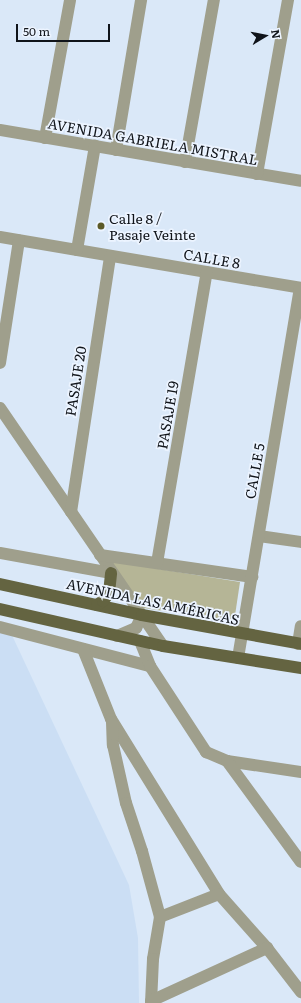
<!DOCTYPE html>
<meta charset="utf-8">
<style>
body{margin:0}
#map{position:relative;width:301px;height:1003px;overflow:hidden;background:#dae8f8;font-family:Literata,serif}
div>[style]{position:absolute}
.built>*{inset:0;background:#cbdef4}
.green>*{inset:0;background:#b5b596}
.minor>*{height:12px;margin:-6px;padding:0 6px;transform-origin:6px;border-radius:6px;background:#9f9f8c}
.major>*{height:12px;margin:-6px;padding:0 6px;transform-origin:6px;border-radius:6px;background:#646441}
.dots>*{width:11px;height:11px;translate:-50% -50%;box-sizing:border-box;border:2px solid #ecf4ff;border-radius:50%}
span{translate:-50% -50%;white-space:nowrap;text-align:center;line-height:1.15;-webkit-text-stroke:3.5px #ecf4ff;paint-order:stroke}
.street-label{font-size:14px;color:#10141a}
.poi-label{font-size:14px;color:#10141a}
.left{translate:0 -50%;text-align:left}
.north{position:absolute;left:245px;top:16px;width:40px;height:40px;-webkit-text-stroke:3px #ecf4ff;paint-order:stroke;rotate:80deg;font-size:11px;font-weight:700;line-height:16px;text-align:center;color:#10141a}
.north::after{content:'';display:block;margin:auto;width:14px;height:18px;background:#10141a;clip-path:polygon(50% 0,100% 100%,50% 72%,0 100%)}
.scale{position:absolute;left:16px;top:24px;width:94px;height:18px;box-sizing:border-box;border:2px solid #10141a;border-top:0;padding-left:5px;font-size:12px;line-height:14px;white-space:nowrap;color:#10141a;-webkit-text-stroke:3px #ecf4ff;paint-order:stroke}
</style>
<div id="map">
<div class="built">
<div style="clip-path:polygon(0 629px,10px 631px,129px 885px,138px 938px,139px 1003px,0 1003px)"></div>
</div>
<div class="green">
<div style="clip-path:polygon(109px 561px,240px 582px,234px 622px,144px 608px)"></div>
</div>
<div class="minor">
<div style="left:0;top:130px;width:305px;rotate:9.6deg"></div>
<div style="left:45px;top:138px;width:140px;rotate:-79.7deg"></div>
<div style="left:116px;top:150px;width:152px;rotate:-80.5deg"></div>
<div style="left:185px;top:162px;width:165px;rotate:-79.9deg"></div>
<div style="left:257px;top:174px;width:177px;rotate:-79.9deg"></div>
<div style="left:0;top:237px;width:305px;rotate:9.6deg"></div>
<div style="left:77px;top:250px;width:106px;rotate:-80.2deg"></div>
<div style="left:0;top:363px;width:124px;rotate:-81.2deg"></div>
<div style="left:0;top:408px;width:288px;rotate:55.6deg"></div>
<div style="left:71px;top:512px;width:259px;rotate:-81.3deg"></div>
<div style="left:259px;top:536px;width:42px;rotate:8.1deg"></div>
<div style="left:0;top:553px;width:113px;rotate:10.2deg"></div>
<div style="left:100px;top:555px;width:154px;rotate:8.2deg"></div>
<div style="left:157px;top:563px;width:295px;rotate:-80.3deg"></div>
<div style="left:0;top:627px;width:155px;rotate:14.6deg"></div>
<div style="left:117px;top:636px;width:21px;rotate:-23deg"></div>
<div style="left:136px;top:628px;width:14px;rotate:-65deg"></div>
<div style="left:140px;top:641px;width:27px;rotate:68deg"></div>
<div style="left:150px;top:666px;width:103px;rotate:56.9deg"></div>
<div style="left:206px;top:752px;width:23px;rotate:23deg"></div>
<div style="left:227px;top:761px;width:75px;rotate:8.5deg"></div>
<div style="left:298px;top:644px;width:18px;rotate:-81deg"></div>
<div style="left:83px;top:649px;width:75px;rotate:68.2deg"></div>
<div style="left:111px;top:719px;width:206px;rotate:58.3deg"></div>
<div style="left:219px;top:894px;width:72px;rotate:48.4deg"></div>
<div style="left:267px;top:948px;width:56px;rotate:52.3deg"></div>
<div style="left:238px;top:658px;width:375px;rotate:-80.5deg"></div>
<div style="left:112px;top:722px;width:23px;rotate:88deg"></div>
<div style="left:113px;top:745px;width:59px;rotate:77.4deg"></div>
<div style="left:126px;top:803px;width:51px;rotate:71.6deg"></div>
<div style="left:142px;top:851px;width:68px;rotate:74.7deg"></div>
<div style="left:160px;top:917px;width:43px;rotate:99.5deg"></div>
<div style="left:153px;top:959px;width:44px;rotate:92.6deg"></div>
<div style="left:227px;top:761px;width:125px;rotate:53.8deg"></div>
<div style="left:160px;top:917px;width:63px;rotate:-21.3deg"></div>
<div style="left:151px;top:1001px;width:128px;rotate:-24.6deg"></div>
</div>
<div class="major">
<div style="left:0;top:584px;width:145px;rotate:12.3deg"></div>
<div style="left:142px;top:615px;width:162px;rotate:10.3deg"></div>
<div style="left:97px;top:605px;width:7px;rotate:-34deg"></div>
<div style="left:103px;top:601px;width:10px;rotate:-53deg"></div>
<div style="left:109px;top:593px;width:20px;rotate:-84deg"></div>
<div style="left:0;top:609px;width:167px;rotate:12.8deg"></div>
<div style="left:163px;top:646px;width:140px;rotate:9.1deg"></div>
</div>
<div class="dots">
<div style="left:101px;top:226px;background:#5c5a27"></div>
</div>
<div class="street-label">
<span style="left:153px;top:141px;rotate:10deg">AVENIDA GABRIELA MISTRAL</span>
<span style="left:212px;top:258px;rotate:10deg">CALLE 8</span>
<span style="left:75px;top:381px;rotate:-81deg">PASAJE 20</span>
<span style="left:167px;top:415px;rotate:-80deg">PASAJE 19</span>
<span style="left:254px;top:471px;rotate:-80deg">CALLE 5</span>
<span style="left:153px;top:601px;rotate:12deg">AVENIDA LAS AMÉRICAS</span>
</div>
<div class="poi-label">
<span class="left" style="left:109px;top:226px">Calle 8 /<br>Pasaje Veinte</span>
</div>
<div class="north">N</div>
<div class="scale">50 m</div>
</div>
